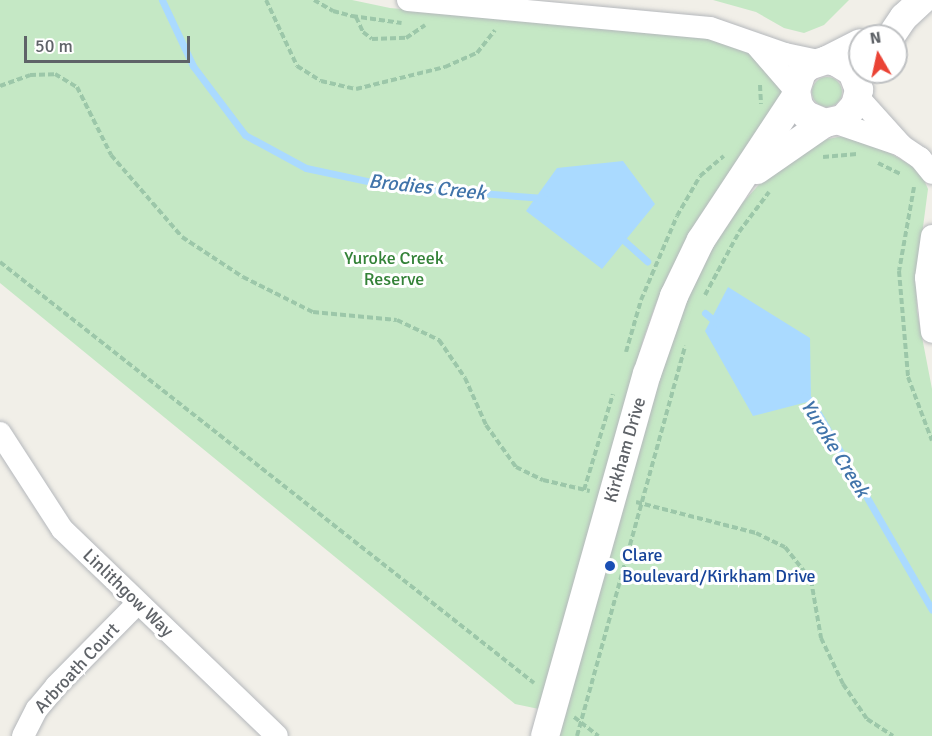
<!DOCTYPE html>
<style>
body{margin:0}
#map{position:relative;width:932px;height:736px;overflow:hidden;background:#f1efe8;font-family:Signika,sans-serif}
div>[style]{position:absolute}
.green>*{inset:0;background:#c5e8c5}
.round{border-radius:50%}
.water>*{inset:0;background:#aadaff}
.stream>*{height:7px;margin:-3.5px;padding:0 3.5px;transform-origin:3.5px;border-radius:3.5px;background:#aadaff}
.path>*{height:4px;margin-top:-2px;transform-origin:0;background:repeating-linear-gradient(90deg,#9cc7a9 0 6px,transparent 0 9px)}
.roads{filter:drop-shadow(0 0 2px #b5b8bc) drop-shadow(0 0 2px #b5b8bc)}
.minor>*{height:22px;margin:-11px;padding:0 11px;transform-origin:11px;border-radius:11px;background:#fff}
.tertiary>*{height:28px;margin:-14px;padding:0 14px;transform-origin:14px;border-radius:14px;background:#fff}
.dots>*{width:16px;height:16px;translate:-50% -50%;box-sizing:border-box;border:3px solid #fff;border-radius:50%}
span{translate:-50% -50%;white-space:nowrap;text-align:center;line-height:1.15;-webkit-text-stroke:6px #fff;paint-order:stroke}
.park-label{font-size:18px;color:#348238}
.street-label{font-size:18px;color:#5f6368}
.transit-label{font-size:18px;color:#164399}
.left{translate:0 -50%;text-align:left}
.water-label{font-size:20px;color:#4174aa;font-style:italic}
.north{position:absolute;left:848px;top:24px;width:60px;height:60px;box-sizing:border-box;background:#fff;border:2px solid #bfc1c3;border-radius:50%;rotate:351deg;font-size:16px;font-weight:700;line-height:24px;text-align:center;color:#5f6368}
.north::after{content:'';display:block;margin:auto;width:21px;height:27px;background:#ea4335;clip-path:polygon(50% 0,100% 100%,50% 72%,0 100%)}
.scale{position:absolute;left:24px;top:36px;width:166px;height:27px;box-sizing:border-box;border:3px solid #5f6368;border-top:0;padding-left:8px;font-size:18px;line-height:21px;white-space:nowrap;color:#5f6368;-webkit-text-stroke:4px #fff;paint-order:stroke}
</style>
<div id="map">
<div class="green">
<div style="clip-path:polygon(0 0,352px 0,390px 8px,686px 34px,727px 42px,757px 57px,783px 93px,669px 273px,655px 306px,643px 340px,539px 709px,515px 704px,0 283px)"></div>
<div style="clip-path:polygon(713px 0,849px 0,824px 25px,804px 33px,784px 28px,756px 12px)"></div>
<div class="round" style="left:812px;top:77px;width:30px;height:30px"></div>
<div style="clip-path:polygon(860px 136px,909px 164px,921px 173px,928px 189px,916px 280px,917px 311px,932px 389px,932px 736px,558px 736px,684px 294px,737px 209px,783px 158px,808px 143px,838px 137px)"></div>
</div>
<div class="water">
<div style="clip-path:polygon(623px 161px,655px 204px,602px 269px,526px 211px,557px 168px)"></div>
<div style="clip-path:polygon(728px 287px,810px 338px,811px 401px,753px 416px,705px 331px)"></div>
</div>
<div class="stream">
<div style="left:162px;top:0;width:73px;rotate:64.8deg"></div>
<div style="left:193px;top:66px;width:86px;rotate:53deg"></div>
<div style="left:245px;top:135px;width:69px;rotate:28.4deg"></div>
<div style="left:306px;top:168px;width:87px;rotate:12deg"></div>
<div style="left:391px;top:186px;width:153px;rotate:4.5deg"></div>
<div style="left:619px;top:236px;width:38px;rotate:42deg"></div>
<div style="left:705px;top:313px;width:16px;rotate:40deg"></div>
<div style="left:804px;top:396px;width:9px;rotate:36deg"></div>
<div style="left:811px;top:401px;width:241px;rotate:59.9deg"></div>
</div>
<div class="path">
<div style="left:266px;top:0;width:73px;rotate:64.8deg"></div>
<div style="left:297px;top:66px;width:28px;rotate:32deg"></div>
<div style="left:321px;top:81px;width:36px;rotate:13deg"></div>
<div style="left:356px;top:89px;width:92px;rotate:-13.9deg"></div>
<div style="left:445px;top:67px;width:35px;rotate:-24deg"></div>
<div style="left:477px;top:53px;width:29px;rotate:-52deg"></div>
<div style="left:314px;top:0;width:22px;rotate:30deg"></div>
<div style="left:333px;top:11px;width:20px;rotate:15deg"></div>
<div style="left:352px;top:16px;width:50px;rotate:8deg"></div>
<div style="left:356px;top:17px;width:17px;rotate:65deg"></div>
<div style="left:363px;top:32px;width:11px;rotate:38deg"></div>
<div style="left:372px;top:39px;width:34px;rotate:-2deg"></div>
<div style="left:406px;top:38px;width:23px;rotate:-34deg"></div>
<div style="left:760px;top:85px;width:19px;rotate:87deg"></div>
<div style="left:0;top:86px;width:32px;rotate:-20deg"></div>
<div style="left:30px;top:75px;width:25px;rotate:-2deg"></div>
<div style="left:55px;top:74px;width:26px;rotate:31deg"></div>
<div style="left:77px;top:87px;width:76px;rotate:63.4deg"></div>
<div style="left:111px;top:155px;width:108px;rotate:49.1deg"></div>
<div style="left:182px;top:237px;width:73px;rotate:33.3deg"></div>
<div style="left:243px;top:277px;width:78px;rotate:26.6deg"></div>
<div style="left:313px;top:312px;width:84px;rotate:5.4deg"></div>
<div style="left:397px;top:320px;width:47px;rotate:25.5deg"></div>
<div style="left:439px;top:340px;width:46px;rotate:55.6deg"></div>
<div style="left:465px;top:378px;width:51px;rotate:65.9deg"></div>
<div style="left:486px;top:425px;width:52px;rotate:54.5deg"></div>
<div style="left:516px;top:467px;width:30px;rotate:26deg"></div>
<div style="left:543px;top:480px;width:48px;rotate:13.2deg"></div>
<div style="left:823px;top:157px;width:34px;rotate:-5deg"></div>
<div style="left:878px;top:163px;width:25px;rotate:26deg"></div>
<div style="left:914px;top:187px;width:85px;rotate:100.1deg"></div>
<div style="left:899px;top:271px;width:106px;rotate:85.1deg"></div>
<div style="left:908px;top:377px;width:68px;rotate:69.4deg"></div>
<div style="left:0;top:262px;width:680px;rotate:38.25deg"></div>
<div style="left:705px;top:295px;width:72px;rotate:-61.6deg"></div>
<div style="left:739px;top:232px;width:50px;rotate:-53.1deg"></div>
<div style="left:626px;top:352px;width:54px;rotate:-73.9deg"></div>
<div style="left:641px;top:300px;width:91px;rotate:-66.8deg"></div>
<div style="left:677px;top:216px;width:46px;rotate:-60.1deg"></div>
<div style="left:700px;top:176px;width:31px;rotate:-40deg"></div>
<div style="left:584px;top:490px;width:100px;rotate:-73.2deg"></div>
<div style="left:636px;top:502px;width:124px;rotate:14.5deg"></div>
<div style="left:756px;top:533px;width:32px;rotate:26deg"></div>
<div style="left:785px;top:547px;width:42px;rotate:51.8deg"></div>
<div style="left:811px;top:580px;width:59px;rotate:80.2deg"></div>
<div style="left:821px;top:638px;width:51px;rotate:64.4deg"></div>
<div style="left:843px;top:684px;width:42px;rotate:55.6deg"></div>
<div style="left:867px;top:719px;width:31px;rotate:33deg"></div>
<div style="left:574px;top:717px;width:31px;rotate:38deg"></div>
<div style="left:577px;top:736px;width:405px;rotate:-74.5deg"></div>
</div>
<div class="roads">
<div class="minor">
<div style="left:408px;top:0;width:303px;rotate:5.3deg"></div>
<div style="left:710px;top:28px;width:79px;rotate:19.1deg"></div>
<div style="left:785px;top:54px;width:35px;rotate:12deg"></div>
<div style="left:757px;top:46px;width:60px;rotate:49.1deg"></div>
<div style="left:858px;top:97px;width:66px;rotate:48.1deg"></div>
<div style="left:902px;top:146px;width:22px;rotate:34deg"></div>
<div style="left:920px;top:158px;width:19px;rotate:51deg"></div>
<div style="left:834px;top:122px;width:71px;rotate:18.9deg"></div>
<div style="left:932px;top:236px;width:42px;rotate:98.1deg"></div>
<div style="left:926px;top:278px;width:54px;rotate:83.7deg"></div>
<div style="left:0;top:433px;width:114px;rotate:57.1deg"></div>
<div style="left:62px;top:529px;width:298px;rotate:43.9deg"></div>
<div style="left:23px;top:736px;width:30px;rotate:-63deg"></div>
<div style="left:37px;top:709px;width:30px;rotate:-50deg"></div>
<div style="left:56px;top:686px;width:115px;rotate:-45.4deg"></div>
</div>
<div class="tertiary">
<div style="left:891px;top:36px;width:23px;rotate:-56deg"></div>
<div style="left:904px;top:17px;width:25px;rotate:-43deg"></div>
<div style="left:827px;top:60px;width:37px;rotate:-27deg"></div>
<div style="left:757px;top:170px;width:83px;rotate:-34.7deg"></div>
<div style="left:825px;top:123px;width:18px;rotate:-13deg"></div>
<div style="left:843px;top:119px;width:18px;rotate:-49deg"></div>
<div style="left:855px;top:105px;width:16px;rotate:-75deg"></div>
<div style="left:859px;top:90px;width:19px;rotate:-111deg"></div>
<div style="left:852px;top:72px;width:19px;rotate:-148deg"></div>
<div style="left:836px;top:62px;width:9px;rotate:-167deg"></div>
<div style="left:827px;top:60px;width:19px;rotate:162deg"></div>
<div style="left:809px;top:66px;width:9px;rotate:139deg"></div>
<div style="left:802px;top:72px;width:20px;rotate:108deg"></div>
<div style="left:796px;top:91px;width:15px;rotate:79deg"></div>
<div style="left:799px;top:106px;width:11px;rotate:52deg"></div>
<div style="left:806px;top:115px;width:21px;rotate:23deg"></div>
<div style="left:545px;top:736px;width:376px;rotate:-74.3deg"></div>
<div style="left:647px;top:374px;width:83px;rotate:-70.9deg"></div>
<div style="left:674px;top:296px;width:62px;rotate:-64.3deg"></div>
<div style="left:701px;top:240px;width:173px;rotate:-56.6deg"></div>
</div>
</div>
<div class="dots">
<div style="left:610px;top:566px;background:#1a4fb4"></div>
</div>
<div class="park-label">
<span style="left:394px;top:269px">Yuroke Creek<br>Reserve</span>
</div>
<div class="street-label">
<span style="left:625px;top:450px;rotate:-74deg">Kirkham Drive</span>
<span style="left:128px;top:593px;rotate:44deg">Linlithgow Way</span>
<span style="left:77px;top:668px;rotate:-47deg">Arbroath Court</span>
</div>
<div class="transit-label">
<span class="left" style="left:622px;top:566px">Clare<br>Boulevard/Kirkham Drive</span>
</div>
<div class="water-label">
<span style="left:427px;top:187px;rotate:6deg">Brodies Creek</span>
<span style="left:835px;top:448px;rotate:58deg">Yuroke Creek</span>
</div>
<div class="north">N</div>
<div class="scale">50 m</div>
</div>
